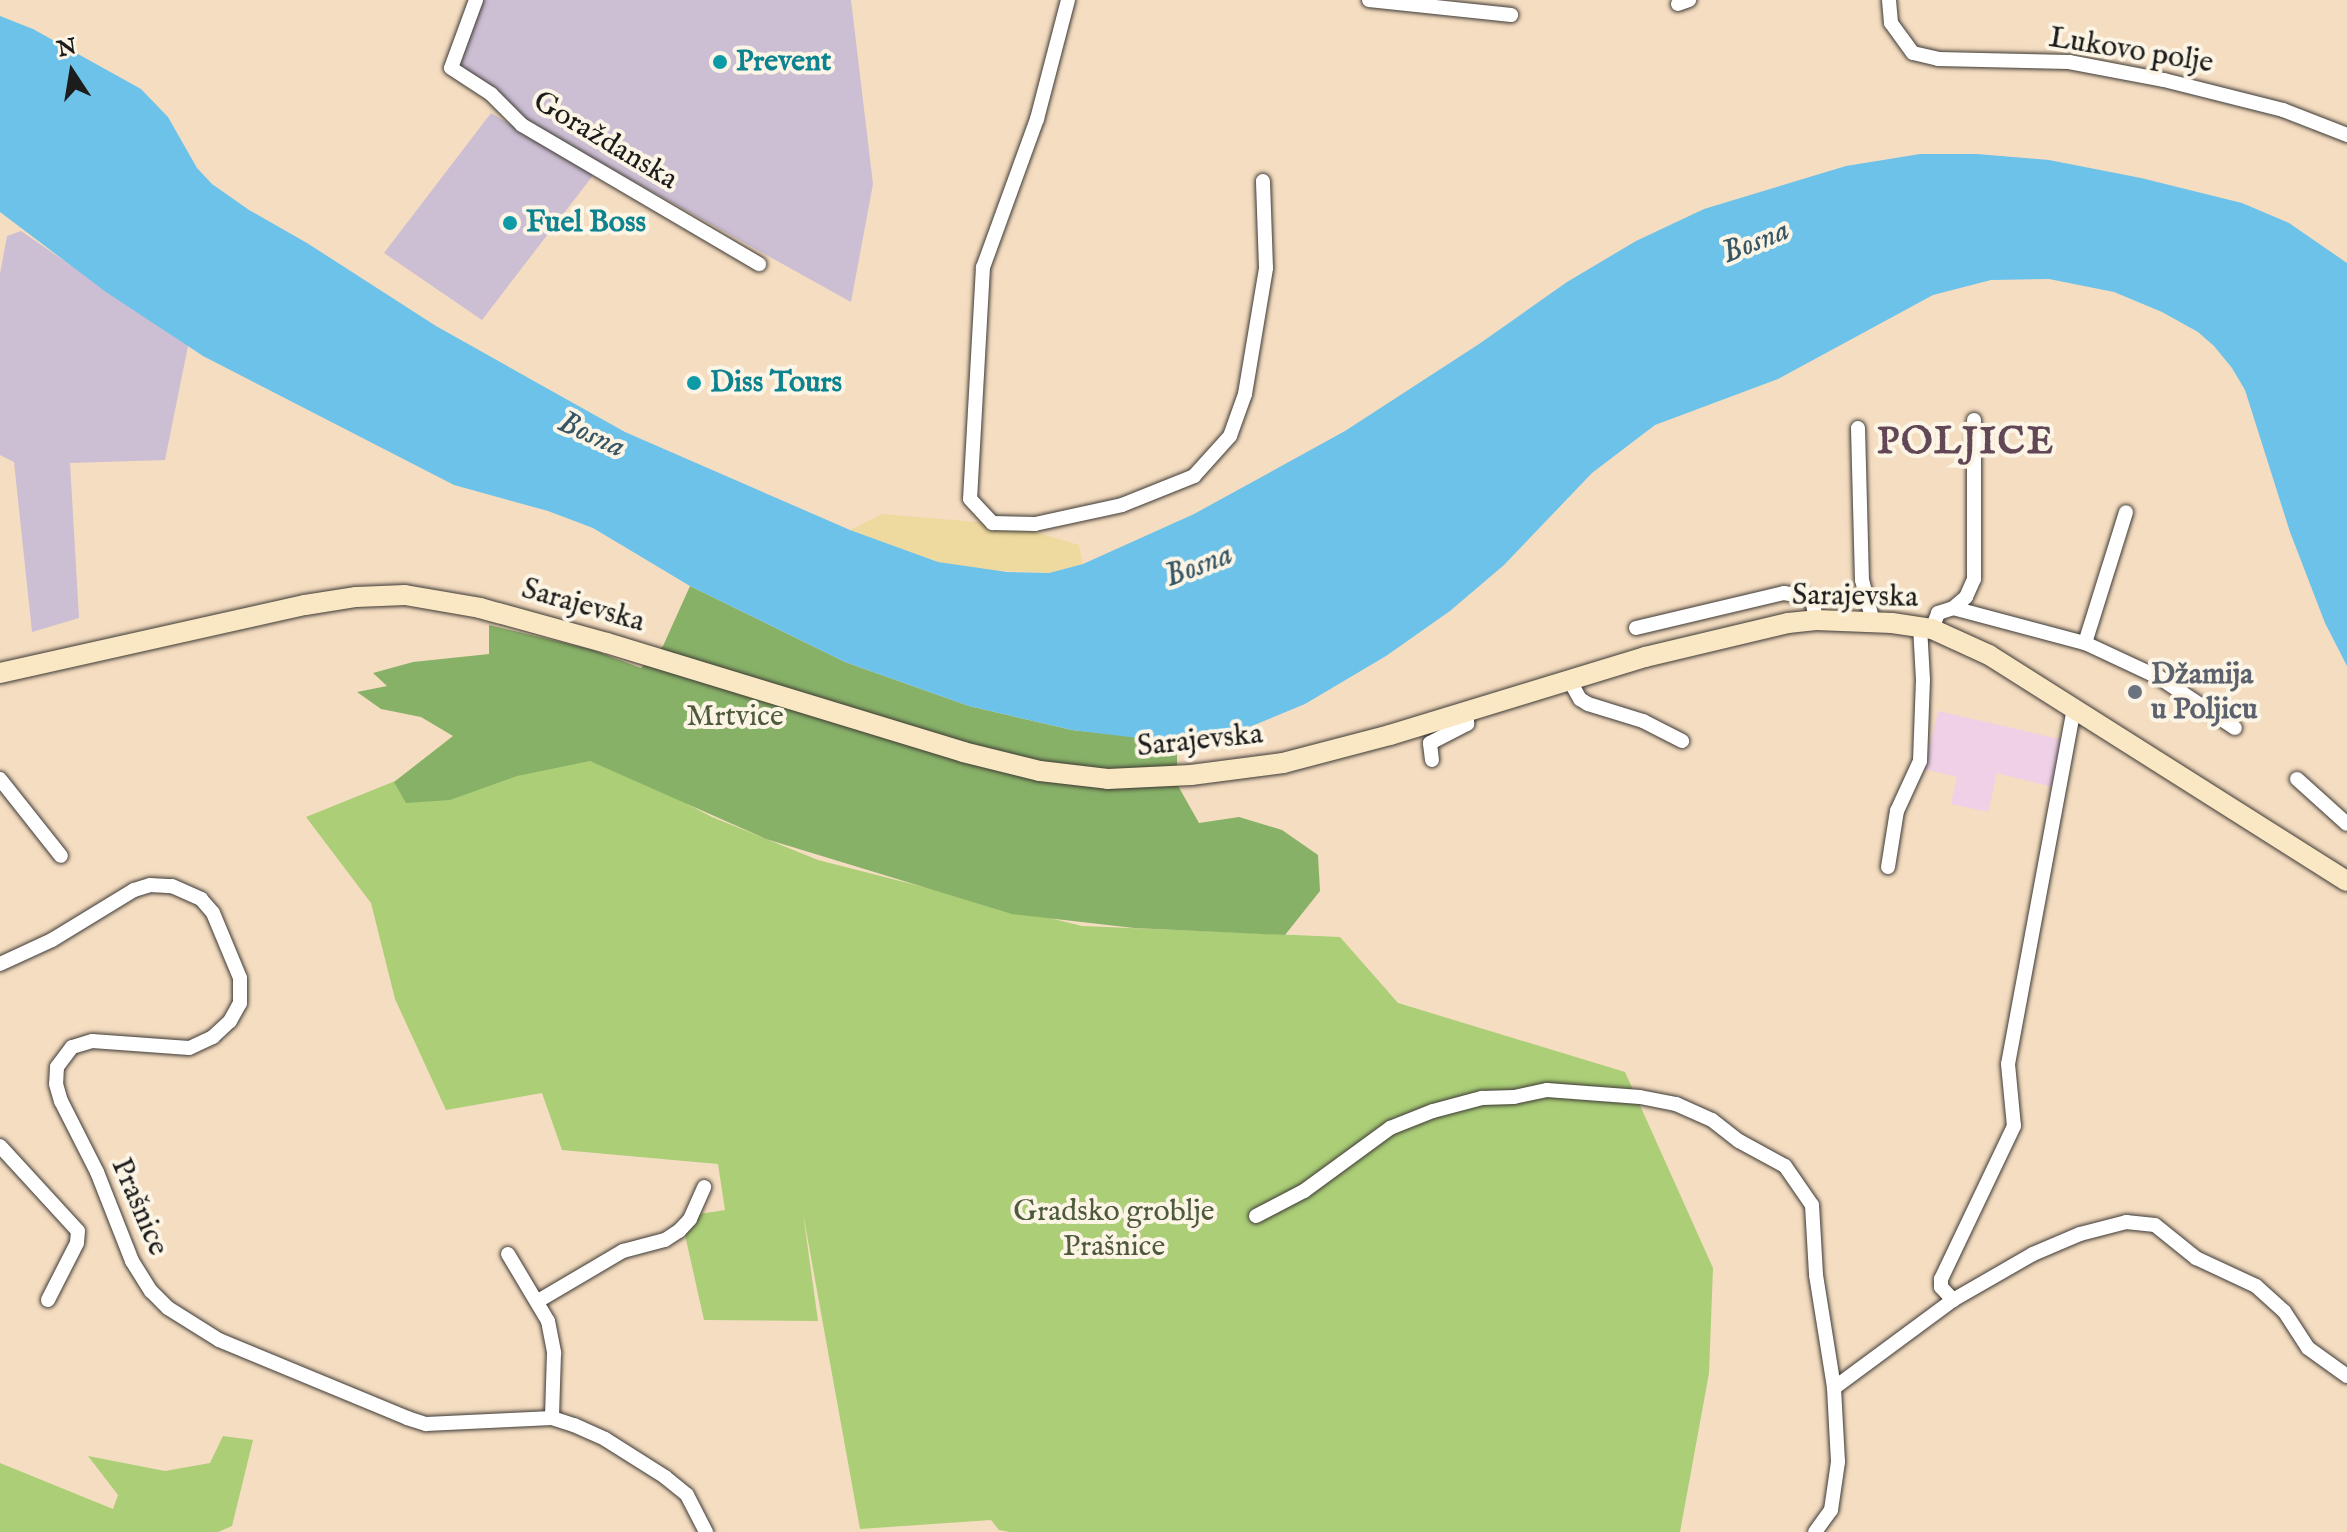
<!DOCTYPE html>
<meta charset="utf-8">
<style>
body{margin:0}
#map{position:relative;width:2347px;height:1532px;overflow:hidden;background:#f5ddc1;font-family:"IM FELL English",serif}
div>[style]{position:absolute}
.built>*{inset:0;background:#eed0e7}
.industrial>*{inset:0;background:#ccbed3}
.green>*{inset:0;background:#abce77}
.forest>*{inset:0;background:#88b168}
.sand>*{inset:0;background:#eeda9e}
.water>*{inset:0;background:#6dc2ea}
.roads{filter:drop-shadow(0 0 2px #3d3935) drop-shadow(0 0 2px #3d3935)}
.street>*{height:14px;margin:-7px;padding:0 7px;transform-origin:7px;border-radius:7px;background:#fff}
.secondary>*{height:20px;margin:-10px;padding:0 10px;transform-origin:10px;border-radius:10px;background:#fae7c3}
.dots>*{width:22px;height:22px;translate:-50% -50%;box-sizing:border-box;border:4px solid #fcf5e5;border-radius:50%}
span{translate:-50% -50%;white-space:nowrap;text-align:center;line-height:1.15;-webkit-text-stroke:8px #fcf5e5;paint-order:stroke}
.street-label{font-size:30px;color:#1c1c1c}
.culture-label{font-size:30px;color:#0d838f;font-weight:700}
.left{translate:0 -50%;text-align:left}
.worship-label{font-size:30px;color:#5b616d;font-weight:700}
.park-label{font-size:30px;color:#4e5a3c}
.water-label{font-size:32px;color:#385664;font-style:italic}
.district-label{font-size:38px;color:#624756;font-weight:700;letter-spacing:2px}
.north{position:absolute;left:32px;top:32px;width:80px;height:80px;-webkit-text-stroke:6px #fcf5e5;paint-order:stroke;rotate:348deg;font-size:22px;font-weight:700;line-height:32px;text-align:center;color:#1c1c1c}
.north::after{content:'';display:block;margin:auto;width:28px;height:36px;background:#1c1c1c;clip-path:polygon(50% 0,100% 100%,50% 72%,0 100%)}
</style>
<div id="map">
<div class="built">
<div style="clip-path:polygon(1938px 711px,2064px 740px,2053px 787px,1997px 773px,1988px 812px,1951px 804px,1957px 777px,1924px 769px)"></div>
</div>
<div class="industrial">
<div style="clip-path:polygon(481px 0,851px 0,873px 184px,851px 302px,529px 123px,503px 104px,498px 90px,457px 64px)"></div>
<div style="clip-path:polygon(491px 113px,594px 174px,482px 320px,384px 253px)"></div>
<div style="clip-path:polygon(21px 231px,188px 346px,165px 460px,70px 463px,79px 618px,32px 632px,14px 462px,0 455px,0 274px,7px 236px)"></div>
</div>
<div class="green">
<div style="clip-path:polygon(522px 740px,628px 773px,712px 817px,818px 860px,947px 893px,1082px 926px,1340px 937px,1398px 1003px,1625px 1072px,1713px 1268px,1709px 1373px,1680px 1532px,1010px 1532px,999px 1530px,991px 1520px,860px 1529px,803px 1213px,818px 1321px,704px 1320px,681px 1217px,725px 1210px,718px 1164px,562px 1150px,542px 1093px,446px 1110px,395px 999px,371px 903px,306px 817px,415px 773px)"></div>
<div style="clip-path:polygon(223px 1436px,253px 1440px,232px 1526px,218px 1532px,0 1532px,0 1463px,113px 1509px,118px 1495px,88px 1456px,165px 1471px,210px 1463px)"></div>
</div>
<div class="forest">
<div style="clip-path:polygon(690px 586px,845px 662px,969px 706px,1072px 730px,1177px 741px,1177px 784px,1199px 823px,1239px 817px,1282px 830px,1318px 855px,1320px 891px,1285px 935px,1134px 928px,1012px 914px,766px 839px,590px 761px,517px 776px,450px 800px,406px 803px,394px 782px,453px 736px,421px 717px,381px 709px,357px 692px,387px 686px,373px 673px,413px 662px,489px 654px,489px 625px,590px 649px,641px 668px,663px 646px)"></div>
</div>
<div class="sand">
<div style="clip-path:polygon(882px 514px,1012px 525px,1079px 545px,1083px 564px,1049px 573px,969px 569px,938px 562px,850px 530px)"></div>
</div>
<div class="water">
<div style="clip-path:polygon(0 16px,33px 29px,141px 89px,168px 117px,197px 168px,212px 184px,249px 210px,307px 243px,436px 326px,625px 432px,850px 530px,938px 562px,1007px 572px,1049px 573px,1083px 564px,1194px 514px,1345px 431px,1479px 344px,1567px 282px,1636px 241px,1704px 209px,1846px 166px,1920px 154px,1977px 154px,2049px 160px,2141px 178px,2242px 203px,2289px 223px,2347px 263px,2347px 666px,2325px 623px,2290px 532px,2245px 390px,2232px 368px,2214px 346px,2198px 332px,2162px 312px,2114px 292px,2049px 279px,1991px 280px,1933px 295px,1778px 379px,1655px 425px,1592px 473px,1504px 565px,1450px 611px,1386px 656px,1305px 704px,1252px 726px,1210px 738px,1146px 739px,1072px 730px,969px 706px,845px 662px,690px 586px,593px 528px,548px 511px,454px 485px,203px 356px,106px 292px,0 212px)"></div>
</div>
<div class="roads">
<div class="street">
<div style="left:476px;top:0;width:72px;rotate:110.2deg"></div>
<div style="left:451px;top:68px;width:48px;rotate:33deg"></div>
<div style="left:491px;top:94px;width:44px;rotate:45deg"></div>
<div style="left:522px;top:125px;width:275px;rotate:30.4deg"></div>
<div style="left:1068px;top:0;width:123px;rotate:104.6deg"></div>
<div style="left:1037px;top:119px;width:158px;rotate:110deg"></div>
<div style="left:983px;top:267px;width:232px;rotate:93.2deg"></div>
<div style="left:970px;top:499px;width:33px;rotate:47deg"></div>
<div style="left:992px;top:523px;width:43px;rotate:1.3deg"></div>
<div style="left:1035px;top:524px;width:89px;rotate:-12.3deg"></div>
<div style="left:1122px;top:505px;width:78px;rotate:-21.9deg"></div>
<div style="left:1194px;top:476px;width:54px;rotate:-48deg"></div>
<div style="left:1230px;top:436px;width:45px;rotate:-70.3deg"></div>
<div style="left:1245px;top:394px;width:128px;rotate:-80.5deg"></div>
<div style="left:1266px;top:268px;width:87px;rotate:-92deg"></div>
<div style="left:1369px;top:0;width:143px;rotate:6deg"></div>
<div style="left:1889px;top:0;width:23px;rotate:85deg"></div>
<div style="left:1891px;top:23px;width:37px;rotate:54deg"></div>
<div style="left:1913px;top:53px;width:26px;rotate:13deg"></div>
<div style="left:1938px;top:59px;width:131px;rotate:1.3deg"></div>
<div style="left:2069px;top:62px;width:97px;rotate:10.7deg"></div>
<div style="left:2164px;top:80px;width:123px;rotate:14.1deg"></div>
<div style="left:2283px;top:110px;width:69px;rotate:21.3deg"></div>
<div style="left:1678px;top:4px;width:12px;rotate:-20deg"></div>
<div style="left:1858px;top:428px;width:152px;rotate:88.5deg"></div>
<div style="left:1862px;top:580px;width:43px;rotate:75.3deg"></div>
<div style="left:1953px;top:608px;width:137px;rotate:14.9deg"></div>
<div style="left:2085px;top:643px;width:83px;rotate:25deg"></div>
<div style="left:2160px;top:678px;width:90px;rotate:33.7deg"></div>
<div style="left:1636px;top:628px;width:152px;rotate:-13.3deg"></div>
<div style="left:1784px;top:593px;width:28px;rotate:10deg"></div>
<div style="left:1812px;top:598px;width:22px;rotate:80deg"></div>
<div style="left:1932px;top:629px;width:17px;rotate:-69deg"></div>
<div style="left:1938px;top:613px;width:16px;rotate:-18deg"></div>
<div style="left:1953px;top:608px;width:17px;rotate:-40deg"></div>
<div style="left:1966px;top:597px;width:20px;rotate:-66deg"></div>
<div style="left:1974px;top:579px;width:159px;rotate:-90deg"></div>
<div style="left:2085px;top:643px;width:137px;rotate:-72.6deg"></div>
<div style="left:1570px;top:681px;width:21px;rotate:61deg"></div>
<div style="left:1580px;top:699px;width:9px;rotate:32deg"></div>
<div style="left:1588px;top:704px;width:58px;rotate:17.2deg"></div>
<div style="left:1643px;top:721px;width:44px;rotate:27.1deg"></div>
<div style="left:2074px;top:708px;width:362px;rotate:100.5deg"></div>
<div style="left:2008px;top:1064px;width:62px;rotate:84.5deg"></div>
<div style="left:2014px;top:1126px;width:170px;rotate:115.5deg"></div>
<div style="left:1941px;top:1279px;width:8px;rotate:90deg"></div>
<div style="left:1941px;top:1287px;width:18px;rotate:47deg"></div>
<div style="left:1953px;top:1300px;width:92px;rotate:-29.9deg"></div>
<div style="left:2033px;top:1254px;width:51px;rotate:-23.1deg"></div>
<div style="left:2080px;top:1234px;width:48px;rotate:-14.6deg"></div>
<div style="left:2126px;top:1222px;width:29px;rotate:6deg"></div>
<div style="left:2155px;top:1225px;width:53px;rotate:38.8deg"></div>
<div style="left:2196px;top:1258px;width:66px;rotate:25deg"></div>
<div style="left:2256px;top:1286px;width:38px;rotate:42deg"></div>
<div style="left:2284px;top:1311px;width:44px;rotate:57deg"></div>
<div style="left:2308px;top:1348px;width:48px;rotate:35.7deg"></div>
<div style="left:1432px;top:760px;width:17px;rotate:-97deg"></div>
<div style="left:1430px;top:743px;width:42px;rotate:-27.2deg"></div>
<div style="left:1467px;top:724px;width:11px;rotate:-90deg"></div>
<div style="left:0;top:779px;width:98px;rotate:51.6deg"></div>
<div style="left:2297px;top:779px;width:67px;rotate:42deg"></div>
<div style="left:1888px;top:867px;width:57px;rotate:-80.9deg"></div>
<div style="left:1897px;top:811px;width:55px;rotate:-65.3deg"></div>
<div style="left:1920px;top:761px;width:81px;rotate:-87.9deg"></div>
<div style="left:1923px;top:680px;width:53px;rotate:-93.2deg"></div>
<div style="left:0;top:964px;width:57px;rotate:-24.8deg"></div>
<div style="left:52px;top:940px;width:96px;rotate:-31.4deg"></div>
<div style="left:134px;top:890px;width:17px;rotate:-17deg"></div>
<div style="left:150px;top:885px;width:22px;rotate:3deg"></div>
<div style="left:172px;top:886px;width:32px;rotate:24deg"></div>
<div style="left:201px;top:899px;width:18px;rotate:49deg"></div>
<div style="left:213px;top:913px;width:70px;rotate:67.4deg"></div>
<div style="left:240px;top:978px;width:25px;rotate:90deg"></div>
<div style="left:240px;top:1003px;width:21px;rotate:119deg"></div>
<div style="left:230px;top:1021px;width:23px;rotate:137deg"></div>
<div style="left:213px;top:1037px;width:26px;rotate:155deg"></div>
<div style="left:189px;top:1048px;width:97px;rotate:-175.9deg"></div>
<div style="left:92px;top:1041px;width:21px;rotate:163deg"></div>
<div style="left:72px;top:1047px;width:25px;rotate:127deg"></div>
<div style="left:57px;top:1067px;width:17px;rotate:93deg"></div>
<div style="left:56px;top:1084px;width:18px;rotate:74deg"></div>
<div style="left:61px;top:1101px;width:80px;rotate:63.1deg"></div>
<div style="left:97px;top:1172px;width:96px;rotate:68.5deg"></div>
<div style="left:132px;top:1261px;width:36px;rotate:58deg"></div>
<div style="left:151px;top:1291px;width:24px;rotate:45deg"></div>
<div style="left:168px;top:1308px;width:60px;rotate:32.1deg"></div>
<div style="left:219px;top:1340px;width:204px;rotate:22.5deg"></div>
<div style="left:407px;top:1418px;width:20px;rotate:18deg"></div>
<div style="left:426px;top:1424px;width:126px;rotate:-2.7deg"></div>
<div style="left:552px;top:1418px;width:23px;rotate:18deg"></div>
<div style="left:574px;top:1425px;width:34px;rotate:24deg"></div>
<div style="left:605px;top:1439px;width:71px;rotate:32.3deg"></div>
<div style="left:665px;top:1477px;width:28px;rotate:39deg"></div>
<div style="left:687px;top:1495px;width:42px;rotate:62.8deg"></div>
<div style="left:0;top:1146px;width:115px;rotate:47.5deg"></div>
<div style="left:78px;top:1231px;width:12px;rotate:95deg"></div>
<div style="left:77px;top:1243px;width:64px;rotate:117deg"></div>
<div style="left:1256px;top:1216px;width:54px;rotate:-27.5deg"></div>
<div style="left:1304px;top:1191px;width:107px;rotate:-36.2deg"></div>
<div style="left:1390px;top:1128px;width:46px;rotate:-21.6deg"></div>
<div style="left:1433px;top:1111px;width:51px;rotate:-14.9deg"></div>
<div style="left:1482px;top:1098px;width:32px;rotate:-2deg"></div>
<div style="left:1514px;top:1097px;width:34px;rotate:-12deg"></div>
<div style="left:1547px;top:1090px;width:93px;rotate:4.3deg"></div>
<div style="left:1640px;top:1097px;width:37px;rotate:11deg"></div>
<div style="left:1676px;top:1104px;width:39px;rotate:24deg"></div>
<div style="left:1712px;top:1120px;width:34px;rotate:38deg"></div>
<div style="left:1739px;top:1141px;width:52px;rotate:28.5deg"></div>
<div style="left:1785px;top:1166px;width:47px;rotate:55.3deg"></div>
<div style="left:1812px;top:1205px;width:70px;rotate:86.7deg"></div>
<div style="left:1816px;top:1275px;width:114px;rotate:80.9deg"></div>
<div style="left:508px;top:1254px;width:78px;rotate:59.2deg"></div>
<div style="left:548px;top:1321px;width:33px;rotate:79deg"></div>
<div style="left:554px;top:1353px;width:65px;rotate:91.8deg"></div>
<div style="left:538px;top:1301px;width:99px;rotate:-30.5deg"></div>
<div style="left:623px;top:1251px;width:43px;rotate:-14.7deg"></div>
<div style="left:665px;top:1240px;width:17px;rotate:-33deg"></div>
<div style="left:679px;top:1231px;width:16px;rotate:-47deg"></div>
<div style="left:690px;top:1219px;width:35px;rotate:-66deg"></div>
<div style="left:1815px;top:1532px;width:27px;rotate:-54deg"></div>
<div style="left:1831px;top:1510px;width:49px;rotate:-81.7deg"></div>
<div style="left:1838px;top:1462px;width:74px;rotate:-93.1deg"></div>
<div style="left:1834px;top:1388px;width:148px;rotate:-36.5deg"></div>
</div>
<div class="secondary">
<div style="left:0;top:673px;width:312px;rotate:-12.6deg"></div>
<div style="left:305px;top:605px;width:52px;rotate:-8.9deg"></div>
<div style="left:356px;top:597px;width:49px;rotate:-2.3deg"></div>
<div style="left:405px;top:595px;width:76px;rotate:9.8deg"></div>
<div style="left:480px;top:608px;width:132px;rotate:15.4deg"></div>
<div style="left:607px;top:643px;width:372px;rotate:17deg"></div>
<div style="left:963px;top:752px;width:79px;rotate:13.9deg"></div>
<div style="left:1040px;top:771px;width:68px;rotate:6.7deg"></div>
<div style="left:1108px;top:779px;width:83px;rotate:-2.8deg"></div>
<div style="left:1191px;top:775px;width:93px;rotate:-7.4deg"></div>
<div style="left:1283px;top:763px;width:111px;rotate:-14.7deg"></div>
<div style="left:1390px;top:735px;width:267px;rotate:-17deg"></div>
<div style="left:1645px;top:657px;width:147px;rotate:-13.4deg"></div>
<div style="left:1788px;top:623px;width:28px;rotate:-6deg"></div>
<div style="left:1816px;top:620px;width:76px;rotate:2.3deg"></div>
<div style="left:1892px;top:623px;width:40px;rotate:8.5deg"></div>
<div style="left:1932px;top:629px;width:63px;rotate:24.5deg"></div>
<div style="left:1989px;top:655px;width:423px;rotate:32.3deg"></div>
</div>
</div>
<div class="dots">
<div style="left:720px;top:62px;background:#0f9aa8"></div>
<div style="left:510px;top:223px;background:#0f9aa8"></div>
<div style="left:694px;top:383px;background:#0f9aa8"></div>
<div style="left:2135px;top:692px;background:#6b7280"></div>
</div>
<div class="street-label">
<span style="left:2131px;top:51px;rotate:9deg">Lukovo polje</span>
<span style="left:605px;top:141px;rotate:31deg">Goraždanska</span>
<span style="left:1855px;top:597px;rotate:1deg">Sarajevska</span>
<span style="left:583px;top:606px;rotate:16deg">Sarajevska</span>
<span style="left:1200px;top:741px;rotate:-6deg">Sarajevska</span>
<span style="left:139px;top:1207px;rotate:67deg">Prašnice</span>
</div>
<div class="culture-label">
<span class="left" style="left:736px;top:62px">Prevent</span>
<span class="left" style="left:526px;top:223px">Fuel Boss</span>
<span class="left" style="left:710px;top:383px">Diss Tours</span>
</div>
<div class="worship-label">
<span class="left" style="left:2151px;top:692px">Džamija<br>u Poljicu</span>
</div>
<div class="park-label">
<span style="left:735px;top:717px">Mrtvice</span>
<span style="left:1114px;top:1229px">Gradsko groblje<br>Prašnice</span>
</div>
<div class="water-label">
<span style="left:1756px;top:243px;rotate:-22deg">Bosna</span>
<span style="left:591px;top:436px;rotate:24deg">Bosna</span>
<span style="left:1199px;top:567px;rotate:-21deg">Bosna</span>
</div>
<div class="district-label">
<span style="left:1966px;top:444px">POLJICE</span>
</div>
<div class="north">N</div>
</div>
